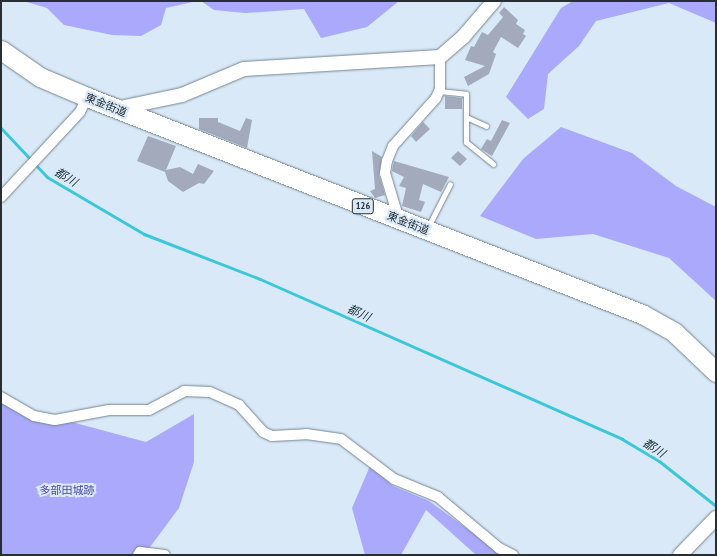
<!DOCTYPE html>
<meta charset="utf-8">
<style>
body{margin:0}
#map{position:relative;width:717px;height:556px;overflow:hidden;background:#d9e9f8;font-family:"PT Sans Narrow","Noto Sans JP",sans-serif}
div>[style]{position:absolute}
.forest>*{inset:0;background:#aaa9fc}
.stream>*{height:3px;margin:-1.5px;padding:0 1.5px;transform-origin:1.5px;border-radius:1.5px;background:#3bc7d7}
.building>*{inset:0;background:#a2aabc}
.roads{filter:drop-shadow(0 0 1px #768592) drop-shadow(0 0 1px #768592)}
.lane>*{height:5px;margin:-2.5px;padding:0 2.5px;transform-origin:2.5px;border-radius:2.5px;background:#fff}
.street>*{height:10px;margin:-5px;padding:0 5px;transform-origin:5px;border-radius:5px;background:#fff}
.secondary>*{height:14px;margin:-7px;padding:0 7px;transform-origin:7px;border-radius:7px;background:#fff}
.highway>*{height:19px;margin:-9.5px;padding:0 9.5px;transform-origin:9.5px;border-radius:9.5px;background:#fff}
span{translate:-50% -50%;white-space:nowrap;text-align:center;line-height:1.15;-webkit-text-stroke:4px #d9e9f8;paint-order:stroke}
.shield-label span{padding:1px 3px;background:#d9e9f8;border:1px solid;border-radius:3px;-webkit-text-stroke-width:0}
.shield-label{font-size:10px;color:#282e34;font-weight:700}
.street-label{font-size:11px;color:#282e34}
.park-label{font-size:11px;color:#5046a4}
.water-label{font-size:12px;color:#1f3639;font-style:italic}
.frame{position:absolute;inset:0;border:2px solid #282e34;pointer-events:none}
</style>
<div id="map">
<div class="forest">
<div style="clip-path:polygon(23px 1px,197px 1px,166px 8px,161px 25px,141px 36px,112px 35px,64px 25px,47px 8px)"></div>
<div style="clip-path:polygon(201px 1px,399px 1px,367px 27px,321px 38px,304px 9px,245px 13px,214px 10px)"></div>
<div style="clip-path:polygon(573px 1px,716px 1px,716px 23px,669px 3px,596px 21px,579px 46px,548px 74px,544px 109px,528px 119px,506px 97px,561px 8px)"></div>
<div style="clip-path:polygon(561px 127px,632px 153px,676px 186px,716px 207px,716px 301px,669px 258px,593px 234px,536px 239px,480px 216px,523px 159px)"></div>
<div style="clip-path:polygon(1px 403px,146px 442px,194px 414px,194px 462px,179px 508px,150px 547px,139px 555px,1px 555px)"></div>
<div style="clip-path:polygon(370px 466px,393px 486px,429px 501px,503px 555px,476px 555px,426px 510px,401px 555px,365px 555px,352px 508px)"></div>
</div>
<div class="stream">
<div style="left:1px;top:128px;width:67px;rotate:46.8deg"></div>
<div style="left:47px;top:177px;width:113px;rotate:30.4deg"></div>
<div style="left:144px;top:234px;width:124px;rotate:21.2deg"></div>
<div style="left:260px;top:279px;width:396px;rotate:23.8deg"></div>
<div style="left:622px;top:439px;width:43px;rotate:30.7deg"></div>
<div style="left:659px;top:461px;width:73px;rotate:38.3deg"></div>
</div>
<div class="building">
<div style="clip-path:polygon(504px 7px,518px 20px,516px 24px,525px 30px,523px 34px,526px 36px,518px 48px,501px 37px,493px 52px,496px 54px,489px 74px,468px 86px,464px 77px,485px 66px,465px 60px,471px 46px,474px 47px,482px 32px,488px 35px,503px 17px,499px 13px)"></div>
<div style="clip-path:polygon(445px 96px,462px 98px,462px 109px,445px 109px)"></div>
<div style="clip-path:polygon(199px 118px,218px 118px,218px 122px,240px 131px,246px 118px,252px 120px,247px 148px,199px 129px)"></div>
<div style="clip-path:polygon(502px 120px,510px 123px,492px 156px,481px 149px,487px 139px,491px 141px)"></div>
<div style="clip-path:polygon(423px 122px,430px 129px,416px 142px,411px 136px)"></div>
<div style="clip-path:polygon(148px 136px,176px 146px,166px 170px,180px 167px,193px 174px,198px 164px,214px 171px,204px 184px,199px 183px,183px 192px,168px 181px,165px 172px,137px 161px)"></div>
<div style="clip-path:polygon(372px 151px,382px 157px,379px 175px,385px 195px,375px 198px,370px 191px,375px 189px)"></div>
<div style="clip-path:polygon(458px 151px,467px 159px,460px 166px,451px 158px)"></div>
<div style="clip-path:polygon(394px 161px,449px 177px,441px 192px,423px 184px,419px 200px,425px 202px,421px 212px,402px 206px,406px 188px,399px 186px,404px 177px,392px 171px)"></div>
</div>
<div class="roads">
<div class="lane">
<div style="left:439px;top:91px;width:27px;rotate:6deg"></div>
<div style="left:466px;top:94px;width:48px;rotate:90deg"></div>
<div style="left:466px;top:142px;width:35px;rotate:39deg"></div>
<div style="left:466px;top:117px;width:22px;rotate:24deg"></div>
<div style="left:428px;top:227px;width:48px;rotate:-62.9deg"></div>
</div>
<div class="street">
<div style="left:1px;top:197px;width:116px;rotate:-47.1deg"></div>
<div style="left:80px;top:112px;width:17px;rotate:-65deg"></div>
<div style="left:399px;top:220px;width:49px;rotate:-106.6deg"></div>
<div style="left:385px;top:173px;width:12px;rotate:-81deg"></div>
<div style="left:387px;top:161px;width:16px;rotate:-68deg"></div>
<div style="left:393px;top:146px;width:64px;rotate:-48.1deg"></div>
<div style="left:436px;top:98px;width:10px;rotate:-66deg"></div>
<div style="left:440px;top:89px;width:32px;rotate:-90deg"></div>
<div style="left:1px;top:397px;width:38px;rotate:30deg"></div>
<div style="left:34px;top:416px;width:21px;rotate:11deg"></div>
<div style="left:55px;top:420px;width:55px;rotate:-10.5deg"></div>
<div style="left:109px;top:410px;width:40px"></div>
<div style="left:149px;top:410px;width:40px;rotate:-28deg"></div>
<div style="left:184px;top:391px;width:26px;rotate:2deg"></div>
<div style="left:210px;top:392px;width:32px;rotate:24deg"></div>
<div style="left:239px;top:405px;width:36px;rotate:48deg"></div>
<div style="left:263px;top:432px;width:10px;rotate:24deg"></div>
<div style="left:272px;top:436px;width:34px;rotate:-3deg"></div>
<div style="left:306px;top:434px;width:35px;rotate:8deg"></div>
<div style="left:341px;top:439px;width:66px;rotate:37deg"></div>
<div style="left:394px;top:479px;width:48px;rotate:22.2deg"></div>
<div style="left:438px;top:497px;width:80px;rotate:39.9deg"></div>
<div style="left:499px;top:548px;width:16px;rotate:27deg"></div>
<div style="left:138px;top:555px;width:4px;rotate:-56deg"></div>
<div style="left:140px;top:552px;width:25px;rotate:7deg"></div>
</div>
<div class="secondary">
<div style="left:115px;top:109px;width:68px;rotate:-11.8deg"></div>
<div style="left:182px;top:95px;width:67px;rotate:-22.8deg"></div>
<div style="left:244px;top:69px;width:196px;rotate:-3.5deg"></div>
<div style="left:440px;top:57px;width:32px;rotate:-41deg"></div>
<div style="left:464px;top:36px;width:46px;rotate:-49.4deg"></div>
<div style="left:680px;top:555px;width:52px;rotate:-45.8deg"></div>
</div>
<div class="highway">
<div style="left:1px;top:50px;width:47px;rotate:34.7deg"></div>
<div style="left:40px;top:77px;width:51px;rotate:23.1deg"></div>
<div style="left:87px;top:97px;width:596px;rotate:21.36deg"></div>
<div style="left:642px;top:314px;width:37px;rotate:29deg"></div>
<div style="left:674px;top:332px;width:58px;rotate:43.6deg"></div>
</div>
</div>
<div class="shield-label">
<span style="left:363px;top:206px">126</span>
</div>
<div class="street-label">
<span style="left:106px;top:105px;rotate:22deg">東金街道</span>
<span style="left:408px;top:223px;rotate:21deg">東金街道</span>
</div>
<div class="park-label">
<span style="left:67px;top:490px">多部田城跡</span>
</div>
<div class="water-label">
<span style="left:66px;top:177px;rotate:31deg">都川</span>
<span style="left:359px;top:313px;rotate:24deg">都川</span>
<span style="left:654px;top:448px;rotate:32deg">都川</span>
</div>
<div class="frame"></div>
</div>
